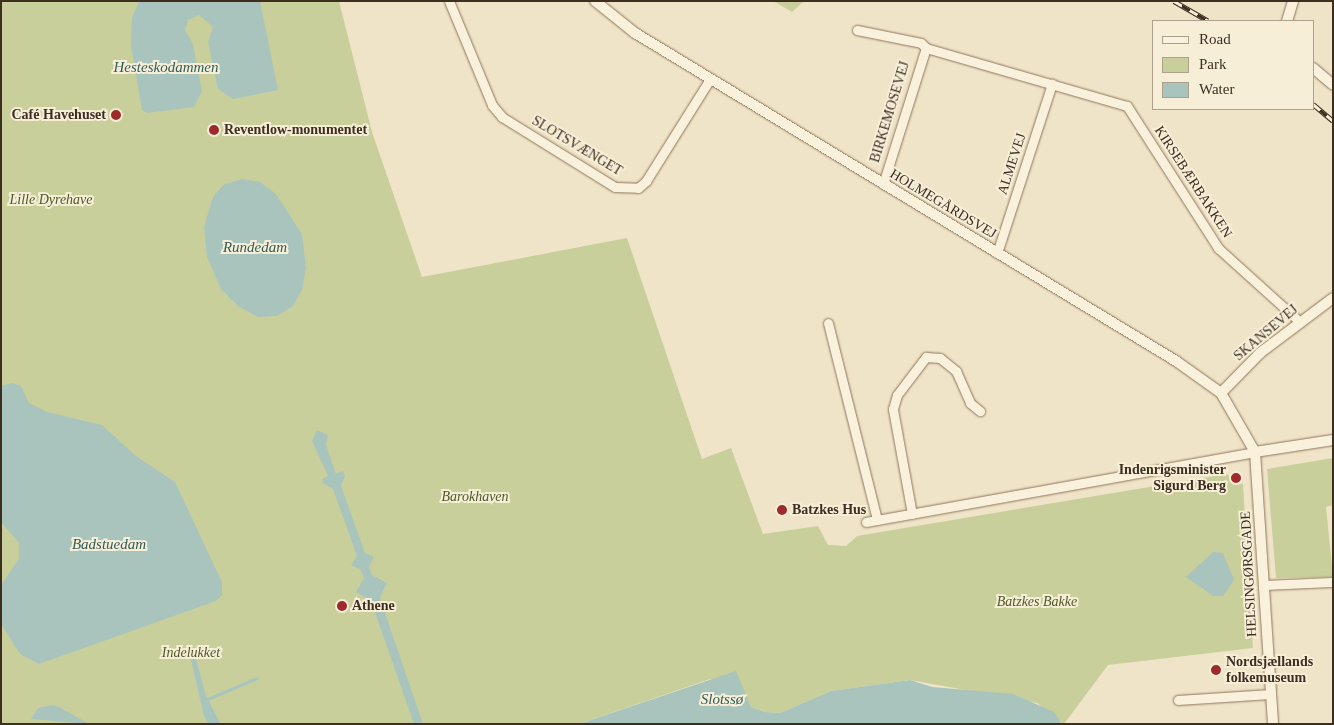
<!DOCTYPE html>
<meta charset="utf-8">
<style>
body{margin:0}
#map{position:relative;width:1334px;height:725px;overflow:hidden;background:#f0e4c8;font-family:"Times New Roman",serif}
div>[style]{position:absolute}
.green>*{inset:0;background:#c9cf9b}
.water>*{inset:0;background:#a9c4bc}
.stream>*{height:3px;margin:-1.5px;padding:0 1.5px;transform-origin:1.5px;border-radius:1.5px;background:#a9c4bc}
.roads{filter:drop-shadow(0 0 1px #8d765c) drop-shadow(0 0 1px #8d765c)}
.minor>*{height:9px;margin:-4.5px;padding:0 4.5px;transform-origin:4.5px;border-radius:4.5px;background:#faf1dc}
.tertiary>*{height:10px;margin:-5px;padding:0 5px;transform-origin:5px;border-radius:5px;background:#faf1dc}
.rail>*{height:5px;margin-top:-2.5px;transform-origin:0;background:repeating-linear-gradient(90deg,#f7eed8 0 9px,#3d2e20 0 18px);box-sizing:border-box;border-block:1px solid #3d2e20}
.dots>*{width:14px;height:14px;translate:-50% -50%;box-sizing:border-box;border:2px solid #f7eed8;border-radius:50%}
span{translate:-50% -50%;white-space:nowrap;text-align:center;line-height:1.15;-webkit-text-stroke:4px #f7eed8;paint-order:stroke}
.street-label{font-size:14px;color:#3d2e20}
.poi-label{font-size:14px;color:#3d2e20;font-weight:700}
.right{translate:-100% -50%;text-align:right}
.left{translate:0 -50%;text-align:left}
.park-label{font-size:14px;color:#4d5a26;font-style:italic}
.water-label{font-size:15px;color:#2f5d5a;font-style:italic}
.frame{position:absolute;inset:0;border:2px solid #3d2e20;pointer-events:none}
.legend{position:absolute;left:1152px;top:20px;width:162px;height:90px;box-sizing:border-box;background:#f7eed8;border:1px solid #ada18e;margin:0;padding:6px 9px;list-style:none;font-size:15px;color:#3d2e20}
.legend li{display:flex;align-items:center;gap:10px;height:25px}
.legend b{width:25px;border:1px solid #ada18e}
</style>
<div id="map">
<div class="green">
<div style="clip-path:polygon(1px 1px,339px 1px,372px 132px,422px 277px,627px 238px,702px 459px,731px 448px,763px 534px,818px 526px,828px 545px,846px 546px,857px 536px,1227px 474px,1235px 483px,1243px 484px,1253px 648px,1108px 665px,1064px 724px,1037px 703px,910px 680px,831px 691px,780px 713px,765px 712px,751px 707px,745px 696px,710px 679px,579px 724px,1px 724px)"></div>
<div style="clip-path:polygon(773px 1px,804px 1px,792px 12px)"></div>
<div style="clip-path:polygon(1333px 458px,1333px 505px,1326px 507px,1333px 577px,1276px 578px,1267px 469px)"></div>
</div>
<div class="water">
<div style="clip-path:polygon(139px 1px,260px 1px,278px 90px,233px 99px,218px 89px,208px 42px,213px 27px,199px 15px,188px 20px,185px 30px,193px 44px,202px 91px,194px 107px,147px 113px,142px 110px,131px 46px,132px 18px)"></div>
<div style="clip-path:polygon(242px 179px,260px 182px,276px 194px,302px 234px,306px 268px,302px 290px,293px 306px,277px 316px,258px 317px,238px 306px,221px 289px,207px 257px,204px 227px,213px 197px,223px 185px)"></div>
<div style="clip-path:polygon(12px 383px,21px 386px,29px 403px,47px 412px,102px 425px,136px 456px,175px 482px,222px 582px,222px 595px,216px 601px,39px 664px,20px 654px,1px 624px,1px 585px,19px 559px,19px 543px,1px 522px,1px 386px)"></div>
<div style="clip-path:polygon(317px 430px,328px 435px,326px 445px,336px 474px,343px 471px,345px 476px,341px 486px,365px 553px,374px 557px,369px 567px,372px 575px,387px 583px,380px 598px,423px 724px,414px 724px,371px 601px,356px 592px,364px 578px,360px 569px,351px 565px,357px 556px,333px 489px,323px 483px,322px 479px,328px 476px,312px 441px)"></div>
<div style="clip-path:polygon(1213px 552px,1223px 553px,1234px 580px,1223px 596px,1213px 596px,1186px 577px)"></div>
<div style="clip-path:polygon(189px 651px,194px 651px,206px 696px,221px 724px,208px 724px,204px 716px)"></div>
<div style="clip-path:polygon(736px 671px,751px 707px,765px 712px,780px 713px,831px 691px,910px 680px,932px 687px,1013px 694px,1054px 712px,1062px 724px,579px 724px)"></div>
<div style="clip-path:polygon(52px 705px,59px 707px,89px 724px,31px 719px,38px 708px)"></div>
</div>
<div class="stream">
<div style="left:205px;top:700px;width:56px;rotate:-22.9deg"></div>
</div>
<div class="roads">
<div class="minor">
<div style="left:449px;top:1px;width:113px;rotate:67.5deg"></div>
<div style="left:492px;top:105px;width:16px;rotate:50deg"></div>
<div style="left:502px;top:117px;width:133px;rotate:31.8deg"></div>
<div style="left:615px;top:187px;width:23px;rotate:2deg"></div>
<div style="left:638px;top:188px;width:11px;rotate:-41deg"></div>
<div style="left:646px;top:181px;width:120px;rotate:-57.9deg"></div>
<div style="left:857px;top:30px;width:65px;rotate:11.5deg"></div>
<div style="left:921px;top:43px;width:7px;rotate:45deg"></div>
<div style="left:883px;top:184px;width:143px;rotate:-72.5deg"></div>
<div style="left:926px;top:48px;width:209px;rotate:16.1deg"></div>
<div style="left:1127px;top:106px;width:169px;rotate:57.3deg"></div>
<div style="left:1218px;top:248px;width:110px;rotate:42.1deg"></div>
<div style="left:997px;top:253px;width:178px;rotate:-72deg"></div>
<div style="left:828px;top:323px;width:203px;rotate:76deg"></div>
<div style="left:912px;top:514px;width:107px;rotate:-100.3deg"></div>
<div style="left:893px;top:409px;width:15px;rotate:-74deg"></div>
<div style="left:897px;top:395px;width:48px;rotate:-52.7deg"></div>
<div style="left:926px;top:357px;width:14px;rotate:4deg"></div>
<div style="left:940px;top:358px;width:21px;rotate:39deg"></div>
<div style="left:956px;top:371px;width:35px;rotate:66deg"></div>
<div style="left:970px;top:403px;width:13px;rotate:39deg"></div>
<div style="left:866px;top:522px;width:395px;rotate:-10.2deg"></div>
<div style="left:1263px;top:585px;width:70px;rotate:-2.5deg"></div>
<div style="left:1178px;top:700px;width:92px;rotate:-3.7deg"></div>
</div>
<div class="tertiary">
<div style="left:595px;top:1px;width:51px;rotate:38.7deg"></div>
<div style="left:635px;top:33px;width:633px;rotate:31.23deg"></div>
<div style="left:1176px;top:361px;width:55px;rotate:35.4deg"></div>
<div style="left:1221px;top:393px;width:68px;rotate:60deg"></div>
<div style="left:1255px;top:452px;width:273px;rotate:86.2deg"></div>
<div style="left:1287px;top:21px;width:21px;rotate:-73deg"></div>
<div style="left:1313px;top:68px;width:26px;rotate:40deg"></div>
<div style="left:1221px;top:393px;width:56px;rotate:-45.7deg"></div>
<div style="left:1260px;top:353px;width:91px;rotate:-37deg"></div>
<div style="left:1255px;top:452px;width:79px;rotate:-8.7deg"></div>
</div>
</div>
<div class="rail">
<div style="left:1174px;top:1px;width:39px;rotate:30deg"></div>
<div style="left:1313px;top:104px;width:26px;rotate:40deg"></div>
</div>
<div class="dots">
<div style="left:116px;top:115px;background:#9e2a2b"></div>
<div style="left:214px;top:130px;background:#9e2a2b"></div>
<div style="left:1236px;top:478px;background:#9e2a2b"></div>
<div style="left:782px;top:510px;background:#9e2a2b"></div>
<div style="left:342px;top:606px;background:#9e2a2b"></div>
<div style="left:1216px;top:670px;background:#9e2a2b"></div>
</div>
<div class="street-label">
<span style="left:890px;top:112px;rotate:-73deg">BIRKEMOSEVEJ</span>
<span style="left:577px;top:146px;rotate:31deg">SLOTSVÆNGET</span>
<span style="left:1012px;top:164px;rotate:-72deg">ALMEVEJ</span>
<span style="left:1193px;top:182px;rotate:57deg">KIRSEBÆRBAKKEN</span>
<span style="left:943px;top:204px;rotate:31deg">HOLMEGÅRDSVEJ</span>
<span style="left:1266px;top:333px;rotate:-40deg">SKANSEVEJ</span>
<span style="left:1249px;top:574px;rotate:-93deg">HELSINGØRSGADE</span>
</div>
<div class="poi-label">
<span class="right" style="left:106px;top:115px">Café Havehuset</span>
<span class="left" style="left:224px;top:130px">Reventlow-monumentet</span>
<span class="right" style="left:1226px;top:478px">Indenrigsminister<br>Sigurd Berg</span>
<span class="left" style="left:792px;top:510px">Batzkes Hus</span>
<span class="left" style="left:352px;top:606px">Athene</span>
<span class="left" style="left:1226px;top:670px">Nordsjællands<br>folkemuseum</span>
</div>
<div class="park-label">
<span style="left:51px;top:200px">Lille Dyrehave</span>
<span style="left:475px;top:497px">Barokhaven</span>
<span style="left:1037px;top:602px">Batzkes Bakke</span>
<span style="left:191px;top:653px">Indelukket</span>
</div>
<div class="water-label">
<span style="left:166px;top:68px">Hesteskodammen</span>
<span style="left:255px;top:248px">Rundedam</span>
<span style="left:109px;top:545px">Badstuedam</span>
<span style="left:722px;top:700px">Slotssø</span>
</div>
<div class="frame"></div>
<ul class="legend">
<li><b style="height:6px;background:#faf1dc"></b>Road</li>
<li><b style="height:14px;background:#c9cf9b"></b>Park</li>
<li><b style="height:14px;background:#a9c4bc"></b>Water</li>
</ul>
</div>
